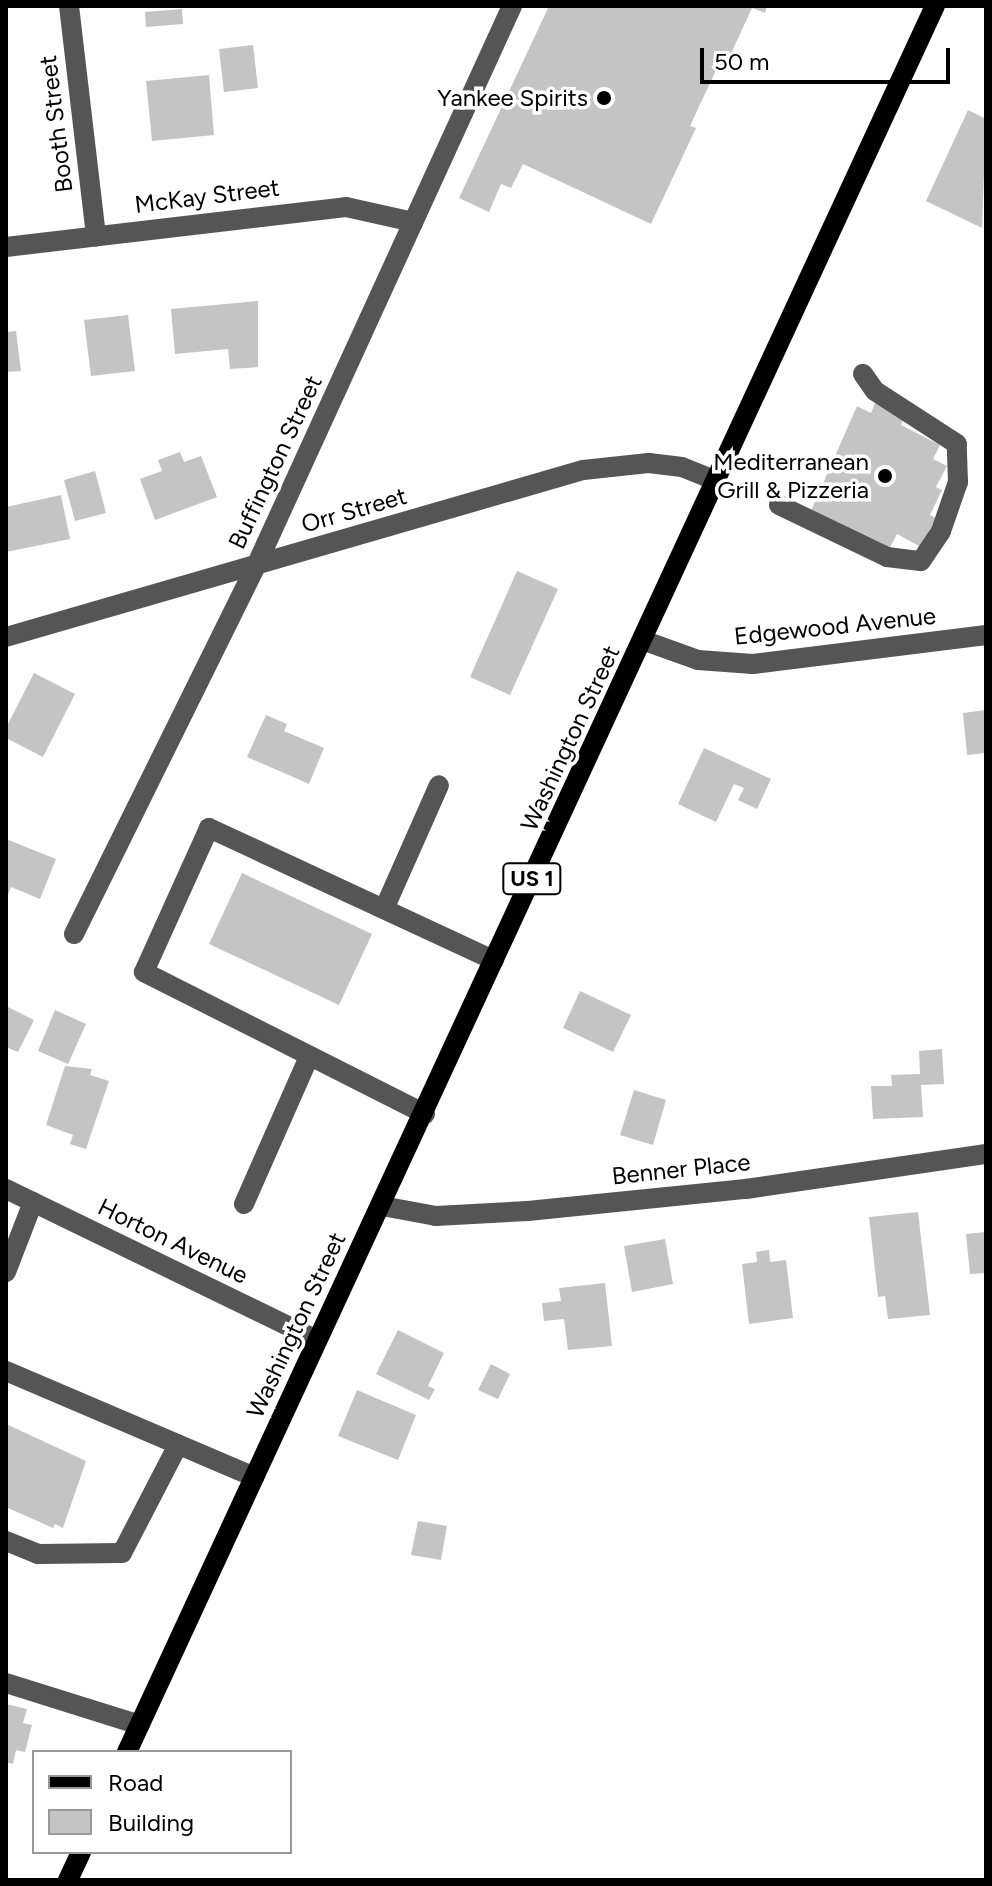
<!DOCTYPE html>
<style>
body{margin:0}
#map{position:relative;width:992px;height:1886px;overflow:hidden;background:#fff;font-family:Figtree,sans-serif}
div>[style]{position:absolute}
.building>*{inset:0;background:#c4c4c4}
.minor>*{height:20px;margin:-10px;padding:0 10px;transform-origin:10px;border-radius:10px;background:#555}
.major>*{height:20px;margin:-10px;padding:0 10px;transform-origin:10px;border-radius:10px;background:#000}
.dots>*{width:22px;height:22px;translate:-50% -50%;box-sizing:border-box;border:4px solid #fff;border-radius:50%}
span{translate:-50% -50%;white-space:nowrap;text-align:center;line-height:1.15;-webkit-text-stroke:7px #fff;paint-order:stroke}
.shield-label span{padding:2px 6px;background:#fff;border:2px solid;border-radius:6px;-webkit-text-stroke-width:0}
.shield-label{font-size:22px;color:#000;font-weight:700}
.poi-label{font-size:24px;color:#000}
.right{translate:-100% -50%;text-align:right}
.street-label{font-size:24px;color:#000}
.frame{position:absolute;inset:0;border:8px solid #000;pointer-events:none}
.legend{position:absolute;left:32px;top:1750px;width:260px;height:104px;box-sizing:border-box;background:#fff;border:2px solid #999;margin:0;padding:10px 14px;list-style:none;font-size:24px;color:#000}
.legend li{display:flex;align-items:center;gap:16px;height:40px}
.legend b{width:40px;border:2px solid #999}
.scale{position:absolute;left:700px;top:48px;width:250px;height:36px;box-sizing:border-box;border:4px solid #000;border-top:0;padding-left:10px;font-size:24px;line-height:28px;white-space:nowrap;color:#000;-webkit-text-stroke:6px #fff;paint-order:stroke}
</style>
<div id="map">
<div class="building">
<div style="clip-path:polygon(549px 6px,767px 6px,765px 13px,752px 8px,723px 71px,717px 68px,690px 126px,696px 128px,651px 224px,523px 164px,511px 188px,501px 184px,489px 212px,459px 198px)"></div>
<div style="clip-path:polygon(182px 9px,183px 24px,146px 27px,145px 12px)"></div>
<div style="clip-path:polygon(253px 45px,258px 88px,224px 92px,219px 49px)"></div>
<div style="clip-path:polygon(209px 75px,214px 135px,152px 141px,146px 81px)"></div>
<div style="clip-path:polygon(968px 110px,986px 119px,982px 228px,926px 201px)"></div>
<div style="clip-path:polygon(258px 301px,258px 367px,230px 369px,228px 349px,175px 354px,171px 309px)"></div>
<div style="clip-path:polygon(128px 315px,135px 371px,91px 376px,84px 320px)"></div>
<div style="clip-path:polygon(16px 331px,21px 371px,6px 372px,6px 332px)"></div>
<div style="clip-path:polygon(875px 403px,904px 418px,901px 425px,940px 445px,933px 459px,947px 466px,936px 487px,942px 490px,930px 515px,936px 518px,921px 547px,897px 534px,887px 553px,810px 513px,857px 406px,871px 413px)"></div>
<div style="clip-path:polygon(180px 452px,184px 462px,201px 456px,217px 497px,155px 520px,140px 479px,162px 471px,158px 460px)"></div>
<div style="clip-path:polygon(95px 471px,106px 513px,75px 521px,64px 480px)"></div>
<div style="clip-path:polygon(61px 495px,70px 539px,6px 552px,6px 507px)"></div>
<div style="clip-path:polygon(517px 571px,558px 589px,510px 695px,470px 677px)"></div>
<div style="clip-path:polygon(34px 673px,75px 694px,43px 757px,6px 738px,6px 728px)"></div>
<div style="clip-path:polygon(986px 710px,986px 753px,967px 755px,963px 713px)"></div>
<div style="clip-path:polygon(266px 715px,287px 724px,284px 731px,324px 748px,309px 784px,247px 757px)"></div>
<div style="clip-path:polygon(704px 748px,771px 779px,757px 809px,738px 800px,744px 788px,734px 784px,716px 822px,678px 804px)"></div>
<div style="clip-path:polygon(6px 839px,56px 859px,40px 899px,11px 887px,6px 900px)"></div>
<div style="clip-path:polygon(242px 873px,372px 934px,339px 1005px,209px 944px)"></div>
<div style="clip-path:polygon(580px 991px,631px 1015px,613px 1052px,563px 1028px)"></div>
<div style="clip-path:polygon(6px 1006px,34px 1020px,18px 1052px,6px 1047px)"></div>
<div style="clip-path:polygon(55px 1010px,86px 1024px,68px 1064px,38px 1051px)"></div>
<div style="clip-path:polygon(942px 1049px,944px 1084px,921px 1085px,923px 1117px,873px 1119px,871px 1086px,892px 1086px,891px 1075px,920px 1074px,919px 1051px)"></div>
<div style="clip-path:polygon(65px 1066px,92px 1069px,90px 1075px,109px 1081px,86px 1149px,70px 1144px,73px 1135px,46px 1125px)"></div>
<div style="clip-path:polygon(634px 1090px,666px 1100px,653px 1145px,620px 1135px)"></div>
<div style="clip-path:polygon(918px 1212px,930px 1315px,888px 1319px,885px 1296px,878px 1297px,869px 1217px)"></div>
<div style="clip-path:polygon(986px 1232px,986px 1273px,970px 1274px,966px 1234px)"></div>
<div style="clip-path:polygon(665px 1239px,673px 1284px,632px 1292px,624px 1246px)"></div>
<div style="clip-path:polygon(769px 1250px,770px 1262px,786px 1260px,793px 1318px,749px 1324px,742px 1264px,757px 1262px,756px 1252px)"></div>
<div style="clip-path:polygon(605px 1283px,612px 1346px,568px 1350px,564px 1319px,544px 1321px,542px 1303px,561px 1301px,559px 1288px)"></div>
<div style="clip-path:polygon(398px 1330px,444px 1353px,428px 1386px,435px 1389px,429px 1400px,376px 1374px)"></div>
<div style="clip-path:polygon(491px 1364px,510px 1374px,498px 1399px,478px 1390px)"></div>
<div style="clip-path:polygon(357px 1390px,416px 1415px,398px 1460px,338px 1436px)"></div>
<div style="clip-path:polygon(6px 1424px,86px 1461px,63px 1528px,55px 1524px,53px 1528px,6px 1507px)"></div>
<div style="clip-path:polygon(418px 1521px,447px 1526px,441px 1560px,411px 1555px)"></div>
<div style="clip-path:polygon(6px 1704px,27px 1709px,23px 1723px,32px 1725px,25px 1752px,16px 1750px,13px 1764px,6px 1762px)"></div>
</div>
<div class="minor">
<div style="left:69px;top:6px;width:232px;rotate:83.3deg"></div>
<div style="left:6px;top:247px;width:342px;rotate:-6.7deg"></div>
<div style="left:346px;top:207px;width:69px;rotate:12.6deg"></div>
<div style="left:779px;top:505px;width:120px;rotate:25.7deg"></div>
<div style="left:887px;top:557px;width:34px;rotate:7deg"></div>
<div style="left:921px;top:561px;width:36px;rotate:-56deg"></div>
<div style="left:941px;top:531px;width:52px;rotate:-70.9deg"></div>
<div style="left:958px;top:482px;width:38px;rotate:-92deg"></div>
<div style="left:957px;top:444px;width:98px;rotate:-147.1deg"></div>
<div style="left:875px;top:391px;width:21px;rotate:-125deg"></div>
<div style="left:6px;top:637px;width:601px;rotate:-16.14deg"></div>
<div style="left:583px;top:470px;width:66px;rotate:-6.1deg"></div>
<div style="left:649px;top:463px;width:33px;rotate:7deg"></div>
<div style="left:682px;top:467px;width:38px;rotate:22deg"></div>
<div style="left:645px;top:641px;width:56px;rotate:19.7deg"></div>
<div style="left:698px;top:660px;width:55px;rotate:4.2deg"></div>
<div style="left:753px;top:664px;width:235px;rotate:-7.1deg"></div>
<div style="left:385px;top:907px;width:133px;rotate:-66.1deg"></div>
<div style="left:74px;top:934px;width:411px;rotate:-63.7deg"></div>
<div style="left:256px;top:566px;width:616px;rotate:-65.43deg"></div>
<div style="left:425px;top:1114px;width:315px;rotate:-153.2deg"></div>
<div style="left:144px;top:972px;width:158px;rotate:-65.7deg"></div>
<div style="left:209px;top:828px;width:314px;rotate:24.9deg"></div>
<div style="left:6px;top:1189px;width:346px;rotate:25.9deg"></div>
<div style="left:244px;top:1204px;width:158px;rotate:-66.2deg"></div>
<div style="left:382px;top:1206px;width:55px;rotate:10.5deg"></div>
<div style="left:436px;top:1216px;width:92px;rotate:-3.1deg"></div>
<div style="left:528px;top:1211px;width:219px;rotate:-5.8deg"></div>
<div style="left:746px;top:1189px;width:243px;rotate:-8.3deg"></div>
<div style="left:6px;top:1272px;width:75px;rotate:-68.9deg"></div>
<div style="left:6px;top:1371px;width:270px;rotate:23.1deg"></div>
<div style="left:6px;top:1541px;width:35px;rotate:22deg"></div>
<div style="left:38px;top:1554px;width:84px;rotate:-0.7deg"></div>
<div style="left:122px;top:1553px;width:122px;rotate:-62.6deg"></div>
<div style="left:6px;top:1683px;width:140px;rotate:17.4deg"></div>
</div>
<div class="major">
<div style="left:127px;top:1752px;width:1924px;rotate:-65.17deg"></div>
<div style="left:68px;top:1880px;width:31px;rotate:-65deg"></div>
</div>
<div class="dots">
<div style="left:604px;top:98px;background:#000"></div>
<div style="left:885px;top:476px;background:#000"></div>
</div>
<div class="shield-label">
<span style="left:532px;top:879px">US 1</span>
</div>
<div class="poi-label">
<span class="right" style="left:588px;top:98px">Yankee Spirits</span>
<span class="right" style="left:869px;top:476px">Mediterranean<br>Grill &amp; Pizzeria</span>
</div>
<div class="street-label">
<span style="left:56px;top:124px;rotate:-97deg">Booth Street</span>
<span style="left:207px;top:196px;rotate:-7deg">McKay Street</span>
<span style="left:275px;top:462px;rotate:-65deg">Buffington Street</span>
<span style="left:354px;top:510px;rotate:-16deg">Orr Street</span>
<span style="left:835px;top:626px;rotate:-6deg">Edgewood Avenue</span>
<span style="left:570px;top:738px;rotate:-65deg">Washington Street</span>
<span style="left:681px;top:1169px;rotate:-6deg">Benner Place</span>
<span style="left:173px;top:1241px;rotate:26deg">Horton Avenue</span>
<span style="left:296px;top:1325px;rotate:-65deg">Washington Street</span>
</div>
<div class="frame"></div>
<ul class="legend">
<li><b style="height:10px;background:#000"></b>Road</li>
<li><b style="height:22px;background:#c4c4c4"></b>Building</li>
</ul>
<div class="scale">50 m</div>
</div>
